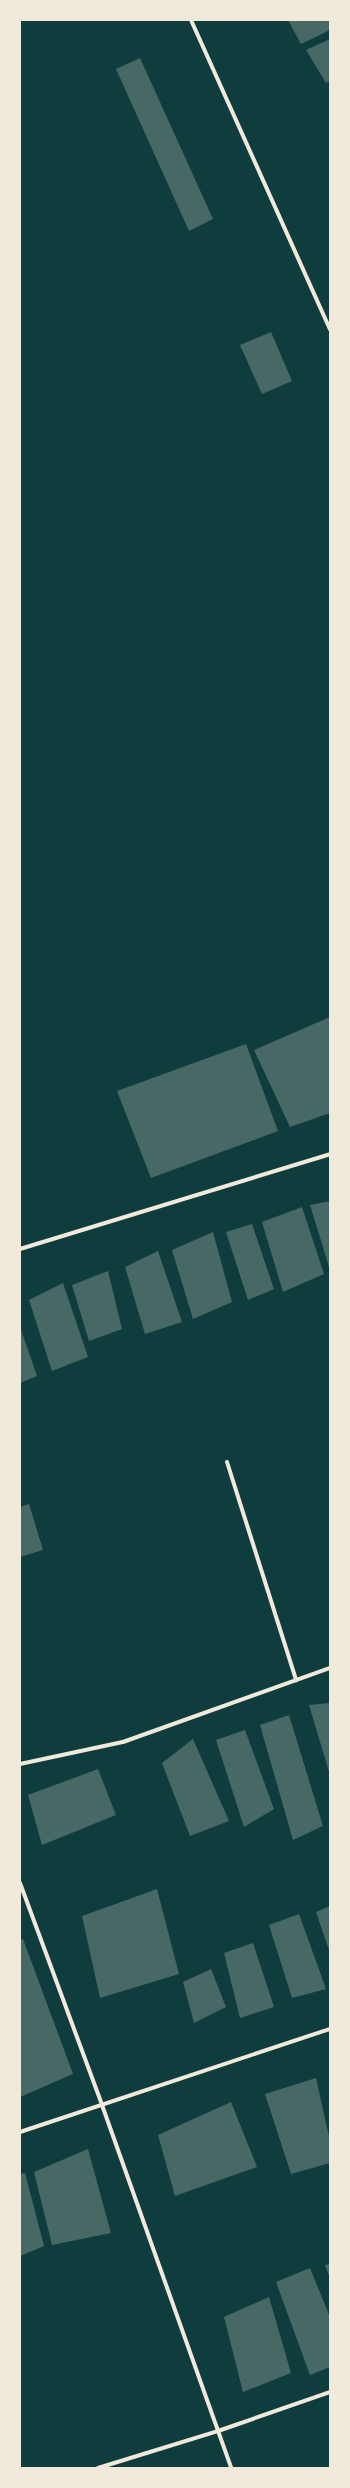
<!DOCTYPE html>
<style>
body{margin:0}
#map{position:relative;width:350px;height:2488px;overflow:hidden;background:#0f3d3e;font-family:Lato,sans-serif}
div>[style]{position:absolute}
.building>*{inset:0;background:#486865}
.minor>*{height:4px;margin:-2px;padding:0 2px;transform-origin:2px;border-radius:2px;background:#f1e9da}
span{translate:-50% -50%;white-space:nowrap;text-align:center;line-height:1.15;-webkit-text-stroke:3px #f1e9da;paint-order:stroke}
.frame{position:absolute;inset:0;border:21px solid #f1e9da;pointer-events:none}
</style>
<div id="map">
<div class="building">
<div style="clip-path:polygon(288px 20px,330px 20px,330px 30px,301px 44px)"></div>
<div style="clip-path:polygon(330px 39px,330px 81px,326px 83px,306px 50px)"></div>
<div style="clip-path:polygon(140px 58px,213px 219px,189px 231px,116px 69px)"></div>
<div style="clip-path:polygon(271px 332px,292px 381px,262px 394px,240px 345px)"></div>
<div style="clip-path:polygon(330px 1017px,330px 1113px,290px 1127px,254px 1050px)"></div>
<div style="clip-path:polygon(246px 1044px,278px 1131px,151px 1178px,117px 1091px)"></div>
<div style="clip-path:polygon(330px 1201px,330px 1270px,310px 1205px)"></div>
<div style="clip-path:polygon(302px 1207px,324px 1274px,283px 1292px,262px 1222px)"></div>
<div style="clip-path:polygon(252px 1224px,274px 1289px,248px 1300px,226px 1232px)"></div>
<div style="clip-path:polygon(213px 1232px,232px 1302px,193px 1319px,172px 1250px)"></div>
<div style="clip-path:polygon(158px 1251px,182px 1322px,145px 1334px,125px 1267px)"></div>
<div style="clip-path:polygon(108px 1271px,122px 1329px,89px 1341px,72px 1285px)"></div>
<div style="clip-path:polygon(63px 1283px,88px 1357px,52px 1371px,29px 1300px)"></div>
<div style="clip-path:polygon(20px 1327px,37px 1376px,20px 1383px)"></div>
<div style="clip-path:polygon(29px 1504px,43px 1550px,20px 1557px,20px 1507px)"></div>
<div style="clip-path:polygon(330px 1703px,330px 1775px,309px 1705px)"></div>
<div style="clip-path:polygon(289px 1715px,323px 1826px,293px 1840px,260px 1725px)"></div>
<div style="clip-path:polygon(245px 1730px,274px 1809px,244px 1827px,216px 1740px)"></div>
<div style="clip-path:polygon(193px 1739px,229px 1821px,190px 1836px,162px 1763px)"></div>
<div style="clip-path:polygon(98px 1769px,116px 1815px,42px 1845px,28px 1795px)"></div>
<div style="clip-path:polygon(157px 1889px,179px 1974px,100px 1998px,82px 1916px)"></div>
<div style="clip-path:polygon(330px 1906px,330px 1953px,316px 1912px)"></div>
<div style="clip-path:polygon(299px 1914px,326px 1989px,292px 1998px,269px 1925px)"></div>
<div style="clip-path:polygon(23px 1939px,73px 2074px,20px 2097px,20px 1940px)"></div>
<div style="clip-path:polygon(253px 1943px,274px 2007px,240px 2018px,224px 1953px)"></div>
<div style="clip-path:polygon(211px 1969px,226px 2007px,194px 2023px,183px 1982px)"></div>
<div style="clip-path:polygon(316px 2078px,330px 2141px,330px 2163px,291px 2174px,265px 2094px)"></div>
<div style="clip-path:polygon(231px 2102px,257px 2167px,175px 2196px,158px 2135px)"></div>
<div style="clip-path:polygon(88px 2149px,111px 2233px,52px 2245px,34px 2172px)"></div>
<div style="clip-path:polygon(25px 2173px,44px 2246px,20px 2256px,20px 2174px)"></div>
<div style="clip-path:polygon(330px 2264px,330px 2278px,325px 2265px)"></div>
<div style="clip-path:polygon(310px 2268px,330px 2317px,330px 2367px,310px 2375px,276px 2282px)"></div>
<div style="clip-path:polygon(269px 2297px,291px 2373px,243px 2392px,224px 2317px)"></div>
</div>
<div class="minor">
<div style="left:191px;top:20px;width:339px;rotate:65.8deg"></div>
<div style="left:20px;top:1249px;width:324px;rotate:-17deg"></div>
<div style="left:227px;top:1462px;width:229px;rotate:72.4deg"></div>
<div style="left:20px;top:1764px;width:105px;rotate:-12.1deg"></div>
<div style="left:123px;top:1742px;width:220px;rotate:-19.7deg"></div>
<div style="left:20px;top:1883px;width:237px;rotate:69.7deg"></div>
<div style="left:102px;top:2105px;width:385px;rotate:70.4deg"></div>
<div style="left:20px;top:2132px;width:327px;rotate:-18.4deg"></div>
<div style="left:98px;top:2468px;width:126px;rotate:-17.1deg"></div>
<div style="left:218px;top:2431px;width:119px;rotate:-19.2deg"></div>
</div>
<div class="frame"></div>
</div>
